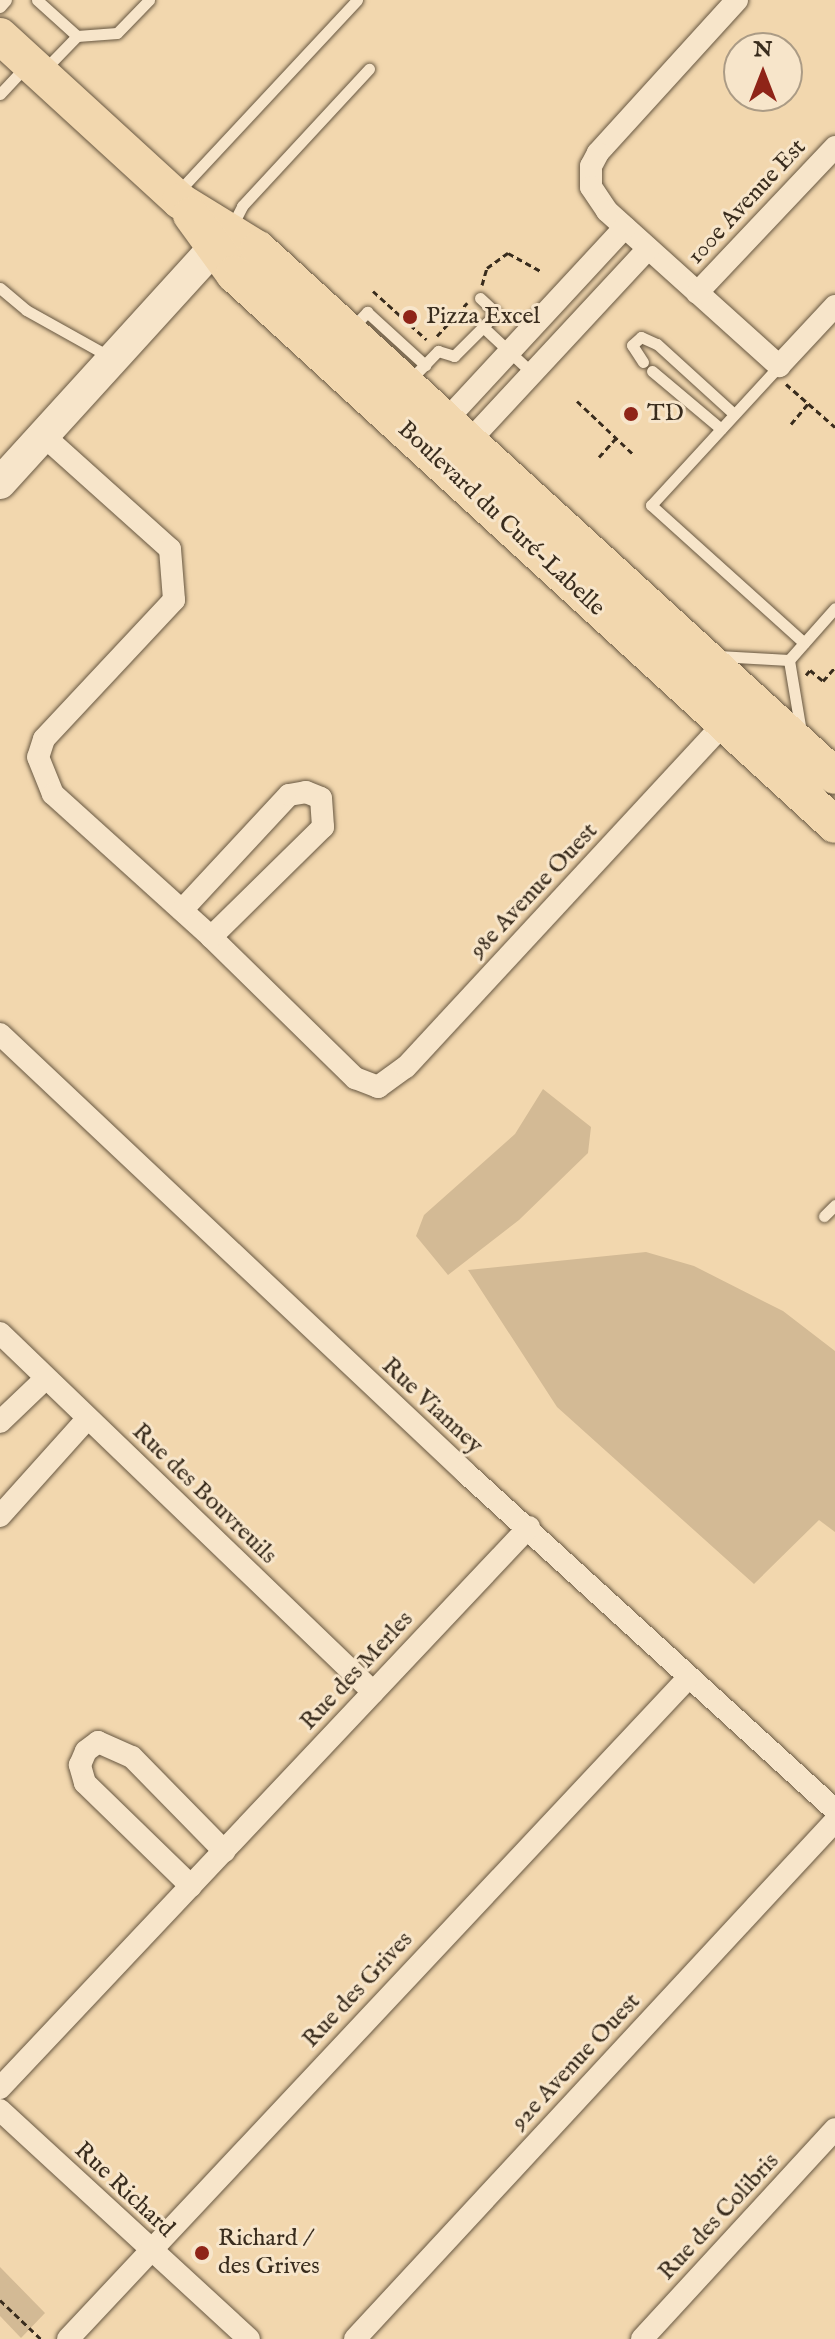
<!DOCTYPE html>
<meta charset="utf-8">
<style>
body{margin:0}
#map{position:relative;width:835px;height:2339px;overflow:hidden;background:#f2d7ae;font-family:"IM FELL English",serif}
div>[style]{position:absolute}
.green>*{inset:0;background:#d3ba95}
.path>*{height:3px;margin-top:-1.5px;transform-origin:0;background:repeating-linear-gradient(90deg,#392c1d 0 6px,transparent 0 10px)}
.roads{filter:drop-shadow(0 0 2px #675741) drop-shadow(0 0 2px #675741)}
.lane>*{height:11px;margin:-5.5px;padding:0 5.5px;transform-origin:5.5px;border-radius:5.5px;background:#f7e5ca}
.street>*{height:22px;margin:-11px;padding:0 11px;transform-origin:11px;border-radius:11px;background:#f7e5ca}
.secondary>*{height:32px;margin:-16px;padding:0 16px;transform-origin:16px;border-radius:16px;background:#f7e5ca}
.primary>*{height:36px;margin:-18px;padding:0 18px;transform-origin:18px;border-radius:18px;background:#f2d7ae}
.dots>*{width:22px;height:22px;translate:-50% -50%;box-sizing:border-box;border:4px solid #f7e5ca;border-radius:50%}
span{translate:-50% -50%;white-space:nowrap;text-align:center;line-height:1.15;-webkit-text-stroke:6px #f7e5ca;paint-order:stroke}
.street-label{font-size:24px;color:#392c1d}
.poi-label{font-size:24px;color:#392c1d}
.left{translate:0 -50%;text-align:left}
.north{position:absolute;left:723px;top:32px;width:80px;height:80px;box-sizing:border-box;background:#f7e5ca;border:2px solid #ab9b85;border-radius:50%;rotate:0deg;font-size:22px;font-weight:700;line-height:32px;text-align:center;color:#392c1d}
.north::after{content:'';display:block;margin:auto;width:28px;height:36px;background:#8f2418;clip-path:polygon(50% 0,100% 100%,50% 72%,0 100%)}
</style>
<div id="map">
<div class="green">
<div style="clip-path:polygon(543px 1089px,591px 1127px,588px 1153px,519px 1220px,448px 1275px,416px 1236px,424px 1215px,515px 1134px)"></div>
<div style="clip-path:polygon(646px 1252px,694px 1266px,783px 1311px,835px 1351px,835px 1532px,819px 1520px,754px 1584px,557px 1407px,468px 1270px)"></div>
<div style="clip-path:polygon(0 2267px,45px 2313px,21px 2338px,0 2316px)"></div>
</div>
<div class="path">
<div style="left:482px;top:285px;width:18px;rotate:-74deg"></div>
<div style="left:487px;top:268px;width:26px;rotate:-36deg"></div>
<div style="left:508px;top:253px;width:39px;rotate:29deg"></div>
<div style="left:373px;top:291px;width:72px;rotate:42.2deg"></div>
<div style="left:437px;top:336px;width:45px;rotate:-47.7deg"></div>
<div style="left:786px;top:384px;width:65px;rotate:41.3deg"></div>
<div style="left:577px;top:401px;width:76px;rotate:43.4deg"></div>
<div style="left:791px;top:424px;width:26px;rotate:-50deg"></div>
<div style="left:599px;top:457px;width:28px;rotate:-48deg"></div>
<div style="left:806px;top:675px;width:6px;rotate:-51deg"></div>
<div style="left:810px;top:670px;width:17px;rotate:40deg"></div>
<div style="left:823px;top:681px;width:18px;rotate:-49deg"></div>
<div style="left:0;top:2300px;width:57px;rotate:43.6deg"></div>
</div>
<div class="roads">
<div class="lane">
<div style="left:37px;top:0;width:54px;rotate:42deg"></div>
<div style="left:77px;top:36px;width:47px;rotate:134.1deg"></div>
<div style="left:0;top:7px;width:9px;rotate:-49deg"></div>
<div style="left:77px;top:36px;width:40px;rotate:-4.3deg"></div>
<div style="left:117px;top:33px;width:46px;rotate:-45.9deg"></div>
<div style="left:0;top:94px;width:40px;rotate:-47deg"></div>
<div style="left:177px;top:193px;width:264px;rotate:-47deg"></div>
<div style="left:231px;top:228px;width:25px;rotate:-63deg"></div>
<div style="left:242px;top:206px;width:187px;rotate:-47.2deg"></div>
<div style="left:0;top:288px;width:34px;rotate:40deg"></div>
<div style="left:26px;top:310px;width:98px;rotate:29.2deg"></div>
<div style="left:480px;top:298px;width:22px;rotate:43deg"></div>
<div style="left:496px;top:313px;width:19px;rotate:133deg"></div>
<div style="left:353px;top:327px;width:21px;rotate:-47deg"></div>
<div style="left:367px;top:312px;width:79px;rotate:42.4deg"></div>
<div style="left:643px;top:362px;width:20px;rotate:-123deg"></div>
<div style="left:632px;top:345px;width:12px;rotate:-42deg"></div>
<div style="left:641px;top:337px;width:17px;rotate:24deg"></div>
<div style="left:657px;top:344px;width:104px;rotate:42.3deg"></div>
<div style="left:779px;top:366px;width:189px;rotate:132.6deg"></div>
<div style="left:651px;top:505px;width:206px;rotate:42deg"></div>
<div style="left:652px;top:371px;width:90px;rotate:40deg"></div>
<div style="left:409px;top:381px;width:42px;rotate:-46deg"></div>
<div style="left:438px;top:351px;width:17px;rotate:17deg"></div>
<div style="left:454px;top:356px;width:41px;rotate:-45deg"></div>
<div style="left:483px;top:327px;width:67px;rotate:43.2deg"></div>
<div style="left:718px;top:656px;width:71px;rotate:3.2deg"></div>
<div style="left:801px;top:732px;width:73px;rotate:-99.5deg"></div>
<div style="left:789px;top:660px;width:69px;rotate:-48.5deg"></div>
<div style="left:824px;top:1216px;width:16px;rotate:-45deg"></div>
</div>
<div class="street">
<div style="left:737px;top:0;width:207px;rotate:132.3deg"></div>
<div style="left:598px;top:153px;width:15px;rotate:118deg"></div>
<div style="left:591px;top:166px;width:21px;rotate:90deg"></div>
<div style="left:591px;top:187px;width:29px;rotate:56deg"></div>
<div style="left:607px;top:211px;width:232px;rotate:42deg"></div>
<div style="left:779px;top:366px;width:82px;rotate:-47deg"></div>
<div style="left:697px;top:293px;width:201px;rotate:-46.6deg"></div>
<div style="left:438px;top:429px;width:275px;rotate:-47.2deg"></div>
<div style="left:44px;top:436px;width:169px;rotate:41.9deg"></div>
<div style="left:170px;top:549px;width:51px;rotate:85.5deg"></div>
<div style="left:174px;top:600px;width:190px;rotate:133.1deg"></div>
<div style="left:44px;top:739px;width:19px;rotate:108deg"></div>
<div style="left:38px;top:757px;width:40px;rotate:68deg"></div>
<div style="left:53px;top:794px;width:213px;rotate:42.1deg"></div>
<div style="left:211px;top:937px;width:202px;rotate:44.4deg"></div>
<div style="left:355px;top:1078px;width:25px;rotate:21deg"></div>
<div style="left:378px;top:1087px;width:34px;rotate:-36deg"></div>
<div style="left:406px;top:1067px;width:480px;rotate:-47.2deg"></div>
<div style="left:461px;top:450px;width:275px;rotate:-47.1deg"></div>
<div style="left:182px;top:910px;width:157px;rotate:-47.1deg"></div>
<div style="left:289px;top:795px;width:17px;rotate:-10deg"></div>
<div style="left:306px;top:792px;width:16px;rotate:22deg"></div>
<div style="left:321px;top:798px;width:29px;rotate:86deg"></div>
<div style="left:323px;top:827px;width:157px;rotate:135.5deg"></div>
<div style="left:0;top:1034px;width:640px;rotate:43.29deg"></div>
<div style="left:466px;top:1473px;width:500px;rotate:42.4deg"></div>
<div style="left:0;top:1333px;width:518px;rotate:43.9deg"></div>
<div style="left:0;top:1422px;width:61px;rotate:-43.7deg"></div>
<div style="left:0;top:1516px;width:130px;rotate:-48.1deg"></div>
<div style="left:191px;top:1886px;width:148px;rotate:-135.8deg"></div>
<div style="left:85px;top:1783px;width:19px;rotate:-106deg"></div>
<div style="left:80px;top:1765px;width:15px;rotate:-67deg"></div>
<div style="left:86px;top:1751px;width:15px;rotate:-37deg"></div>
<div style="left:98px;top:1742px;width:37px;rotate:24deg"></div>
<div style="left:132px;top:1757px;width:132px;rotate:45.6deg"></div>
<div style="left:0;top:2088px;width:771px;rotate:-46.68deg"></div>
<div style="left:0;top:2110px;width:338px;rotate:42.6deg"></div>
<div style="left:68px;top:2339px;width:906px;rotate:-46.83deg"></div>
<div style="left:355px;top:2339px;width:706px;rotate:-47.18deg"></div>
<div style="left:642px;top:2339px;width:285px;rotate:-47.4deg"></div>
</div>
<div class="secondary">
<div style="left:0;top:483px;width:341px;rotate:-47.7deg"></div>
</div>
<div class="primary">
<div style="left:0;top:36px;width:244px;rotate:42.5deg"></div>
<div style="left:180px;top:201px;width:92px;rotate:31.6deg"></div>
<div style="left:258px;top:249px;width:781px;rotate:42.41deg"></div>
<div style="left:191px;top:215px;width:73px;rotate:53.9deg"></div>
<div style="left:234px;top:274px;width:815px;rotate:42.51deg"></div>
</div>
</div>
<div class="dots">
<div style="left:410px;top:317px;background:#8f2418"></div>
<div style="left:631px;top:414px;background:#8f2418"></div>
<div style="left:202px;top:2253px;background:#8f2418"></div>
</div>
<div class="street-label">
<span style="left:747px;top:202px;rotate:-47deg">100e Avenue Est</span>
<span style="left:501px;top:519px;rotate:43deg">Boulevard du Curé-Labelle</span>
<span style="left:534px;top:891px;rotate:-47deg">98e Avenue Ouest</span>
<span style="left:432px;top:1406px;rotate:43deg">Rue Vianney</span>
<span style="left:204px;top:1494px;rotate:44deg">Rue des Bouvreuils</span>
<span style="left:357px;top:1671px;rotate:-47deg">Rue des Merles</span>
<span style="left:358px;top:1990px;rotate:-47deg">Rue des Grives</span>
<span style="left:576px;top:2062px;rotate:-47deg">92e Avenue Ouest</span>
<span style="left:124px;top:2190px;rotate:43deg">Rue Richard</span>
<span style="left:719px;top:2217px;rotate:-47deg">Rue des Colibris</span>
</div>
<div class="poi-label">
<span class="left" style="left:426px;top:317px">Pizza Excel</span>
<span class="left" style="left:647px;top:414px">TD</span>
<span class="left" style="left:218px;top:2253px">Richard /<br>des Grives</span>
</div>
<div class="north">N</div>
</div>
